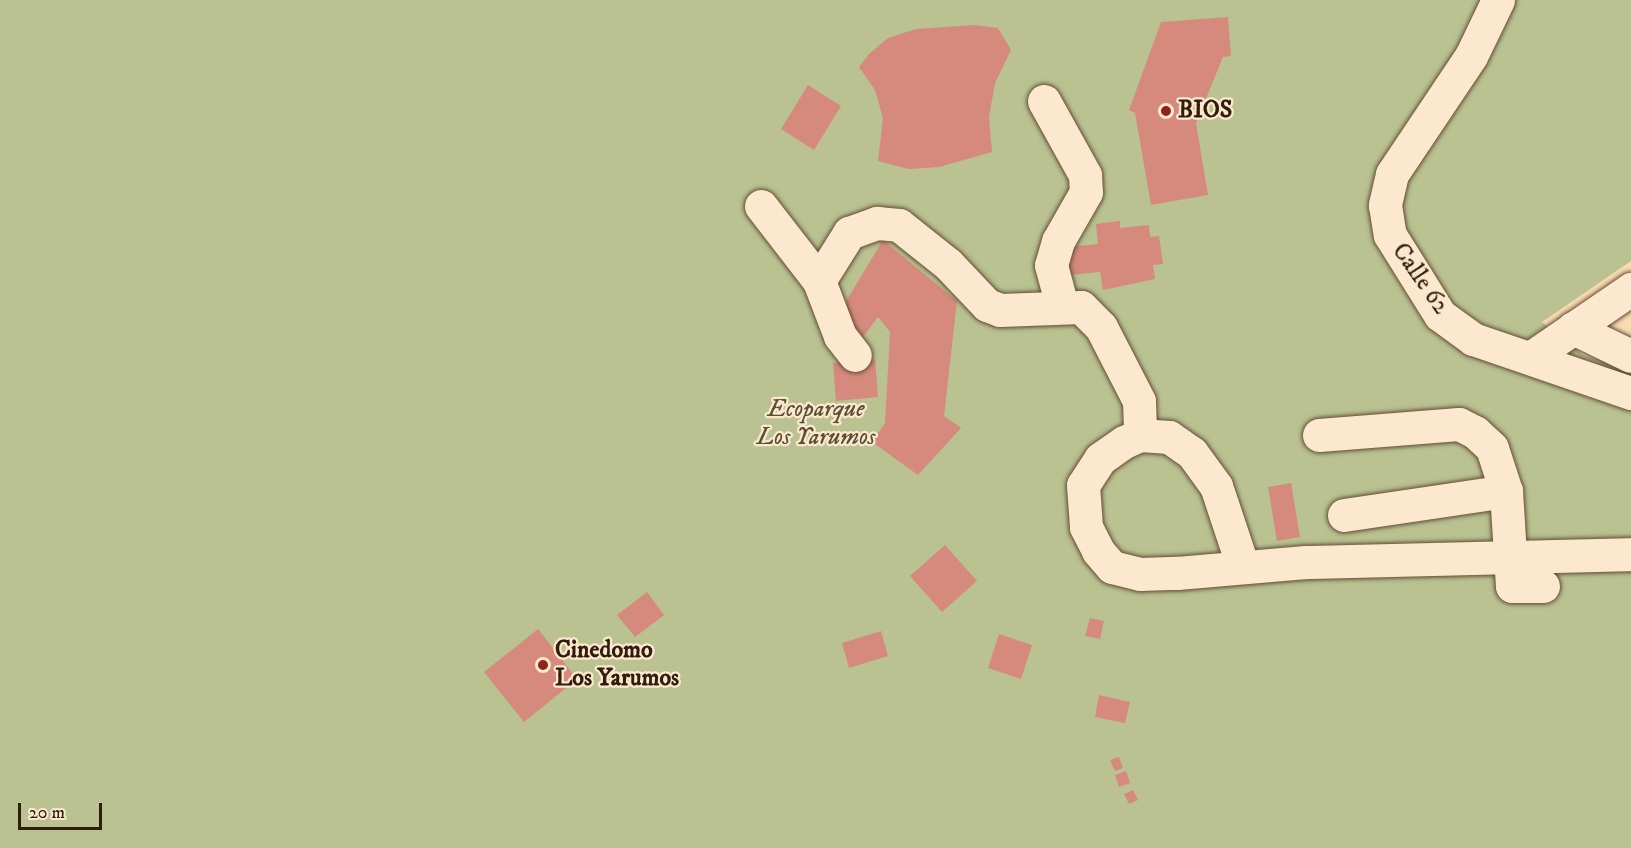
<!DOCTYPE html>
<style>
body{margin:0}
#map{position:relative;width:1631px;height:848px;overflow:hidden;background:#fadcb3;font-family:"IM FELL DW Pica",serif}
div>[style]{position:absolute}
.green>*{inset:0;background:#b9c290}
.building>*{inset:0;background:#d68a7d}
.roads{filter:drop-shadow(0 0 2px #634d36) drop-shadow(0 0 2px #634d36)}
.minor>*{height:33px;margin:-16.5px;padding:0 16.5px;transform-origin:16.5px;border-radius:16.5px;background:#fce8ce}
.dots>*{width:16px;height:16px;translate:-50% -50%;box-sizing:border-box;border:3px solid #fce8ce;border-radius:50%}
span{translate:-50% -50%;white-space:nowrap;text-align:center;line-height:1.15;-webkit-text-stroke:4.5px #fce8ce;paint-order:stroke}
.poi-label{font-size:24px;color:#311d0d;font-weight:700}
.left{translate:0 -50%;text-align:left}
.street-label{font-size:24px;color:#311d0d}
.park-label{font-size:24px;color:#5a4f34;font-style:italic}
.scale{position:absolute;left:18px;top:803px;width:84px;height:27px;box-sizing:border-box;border:3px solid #311d0d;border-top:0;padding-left:8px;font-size:18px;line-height:21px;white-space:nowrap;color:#311d0d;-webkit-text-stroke:4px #fce8ce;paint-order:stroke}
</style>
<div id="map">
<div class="green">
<div style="clip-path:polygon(0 0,1631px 0,1631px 261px,1542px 322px,1583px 355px,1631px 370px,1631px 848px,0 848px)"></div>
</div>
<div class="building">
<div style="clip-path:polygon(1228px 17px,1231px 56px,1223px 57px,1196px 123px,1208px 195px,1151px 205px,1135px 113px,1129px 110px,1161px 22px)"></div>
<div style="clip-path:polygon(974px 25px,998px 28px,1011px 50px,995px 83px,989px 117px,992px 152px,939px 167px,909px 169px,878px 161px,883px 118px,875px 90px,859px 67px,869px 54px,888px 38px,916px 29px)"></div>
<div style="clip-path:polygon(808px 85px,841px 106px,814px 150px,781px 129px)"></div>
<div style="clip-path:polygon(1120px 221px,1120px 228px,1149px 225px,1150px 237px,1159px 236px,1163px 264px,1153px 265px,1155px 279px,1103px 290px,1100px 272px,1070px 275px,1067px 247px,1098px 244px,1096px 224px)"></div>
<div style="clip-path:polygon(883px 240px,957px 301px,944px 416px,961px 428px,918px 475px,872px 442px,885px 423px,890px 332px,878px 317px,863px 337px,839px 313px)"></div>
<div style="clip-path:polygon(875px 359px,878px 397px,836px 401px,833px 363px)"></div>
<div style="clip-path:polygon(1291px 483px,1300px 537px,1277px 541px,1268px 487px)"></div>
<div style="clip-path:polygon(945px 545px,977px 581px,942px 612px,910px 576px)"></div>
<div style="clip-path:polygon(647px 592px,664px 615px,635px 637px,617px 615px)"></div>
<div style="clip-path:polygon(1090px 618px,1104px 621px,1100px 639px,1085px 636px)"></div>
<div style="clip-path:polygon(538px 629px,577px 679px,524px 722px,484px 672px)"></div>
<div style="clip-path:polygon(881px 631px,888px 656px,849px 668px,842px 643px)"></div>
<div style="clip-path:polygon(999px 634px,1032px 645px,1021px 679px,988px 668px)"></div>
<div style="clip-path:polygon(1099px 695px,1130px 702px,1125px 723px,1095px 717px)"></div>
<div style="clip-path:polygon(1119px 757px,1123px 768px,1115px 771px,1110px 760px)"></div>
<div style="clip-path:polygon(1126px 771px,1130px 783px,1119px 787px,1115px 775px)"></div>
<div style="clip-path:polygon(1133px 790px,1138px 800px,1129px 804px,1124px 794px)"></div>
</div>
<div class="roads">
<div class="minor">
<div style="left:1498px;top:0;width:62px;rotate:115.7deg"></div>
<div style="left:1471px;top:56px;width:142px;rotate:123.8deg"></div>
<div style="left:1392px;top:174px;width:32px;rotate:103deg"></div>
<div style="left:1385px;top:205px;width:30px;rotate:81deg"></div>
<div style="left:1390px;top:235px;width:94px;rotate:58deg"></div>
<div style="left:1440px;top:315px;width:41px;rotate:36deg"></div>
<div style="left:1473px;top:339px;width:167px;rotate:18.9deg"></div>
<div style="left:1044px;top:101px;width:85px;rotate:61deg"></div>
<div style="left:1085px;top:175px;width:17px;rotate:87deg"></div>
<div style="left:1086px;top:192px;width:56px;rotate:119.7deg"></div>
<div style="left:1058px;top:241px;width:25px;rotate:106deg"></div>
<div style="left:1051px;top:265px;width:42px;rotate:75deg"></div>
<div style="left:761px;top:206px;width:95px;rotate:52.3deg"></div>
<div style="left:819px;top:281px;width:59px;rotate:69.1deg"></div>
<div style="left:840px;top:336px;width:24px;rotate:52deg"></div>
<div style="left:819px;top:281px;width:57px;rotate:-58deg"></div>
<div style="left:849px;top:233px;width:30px;rotate:-20deg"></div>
<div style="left:877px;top:223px;width:22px;rotate:5deg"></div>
<div style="left:899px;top:225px;width:63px;rotate:38.5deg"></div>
<div style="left:948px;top:264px;width:57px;rotate:46.4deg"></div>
<div style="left:987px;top:305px;width:14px;rotate:21deg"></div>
<div style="left:1000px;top:310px;width:81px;rotate:-2.1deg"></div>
<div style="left:1081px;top:307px;width:28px;rotate:45deg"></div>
<div style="left:1101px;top:327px;width:83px;rotate:62.8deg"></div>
<div style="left:1139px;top:401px;width:34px;rotate:88deg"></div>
<div style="left:1573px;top:328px;width:64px;rotate:25.8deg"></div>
<div style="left:1533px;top:356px;width:119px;rotate:-34.4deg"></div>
<div style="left:1319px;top:435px;width:140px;rotate:-4.5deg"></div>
<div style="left:1459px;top:424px;width:18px;rotate:27deg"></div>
<div style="left:1475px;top:432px;width:23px;rotate:43deg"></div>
<div style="left:1492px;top:448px;width:45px;rotate:72deg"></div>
<div style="left:1506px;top:491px;width:95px;rotate:86.4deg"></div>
<div style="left:1512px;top:586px;width:31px"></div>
<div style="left:1344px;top:515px;width:164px;rotate:-8.4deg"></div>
<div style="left:1243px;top:567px;width:85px;rotate:-108.4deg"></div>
<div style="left:1216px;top:486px;width:41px;rotate:-126deg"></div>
<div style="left:1192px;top:453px;width:28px;rotate:-145deg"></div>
<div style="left:1169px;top:437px;width:29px;rotate:-176deg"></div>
<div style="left:1140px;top:435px;width:17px;rotate:156deg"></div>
<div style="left:1124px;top:442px;width:29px;rotate:145deg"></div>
<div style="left:1100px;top:459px;width:31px;rotate:123deg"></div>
<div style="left:1083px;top:485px;width:42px;rotate:85.9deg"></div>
<div style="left:1086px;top:527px;width:27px;rotate:63deg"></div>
<div style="left:1098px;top:551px;width:21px;rotate:49deg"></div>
<div style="left:1112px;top:567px;width:29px;rotate:14deg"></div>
<div style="left:1140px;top:574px;width:37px;rotate:-2deg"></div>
<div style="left:1177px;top:573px;width:129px;rotate:-4.9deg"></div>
<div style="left:1306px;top:562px;width:325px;rotate:-1.4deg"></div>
</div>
</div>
<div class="dots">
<div style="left:1166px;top:111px;background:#8f2418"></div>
<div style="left:543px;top:665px;background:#8f2418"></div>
</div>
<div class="poi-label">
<span class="left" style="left:1178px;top:111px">BIOS</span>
<span class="left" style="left:555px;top:665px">Cinedomo<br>Los Yarumos</span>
</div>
<div class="street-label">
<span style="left:1420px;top:279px;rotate:55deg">Calle 62</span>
</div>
<div class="park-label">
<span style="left:816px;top:424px">Ecoparque<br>Los Yarumos</span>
</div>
<div class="scale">20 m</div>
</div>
